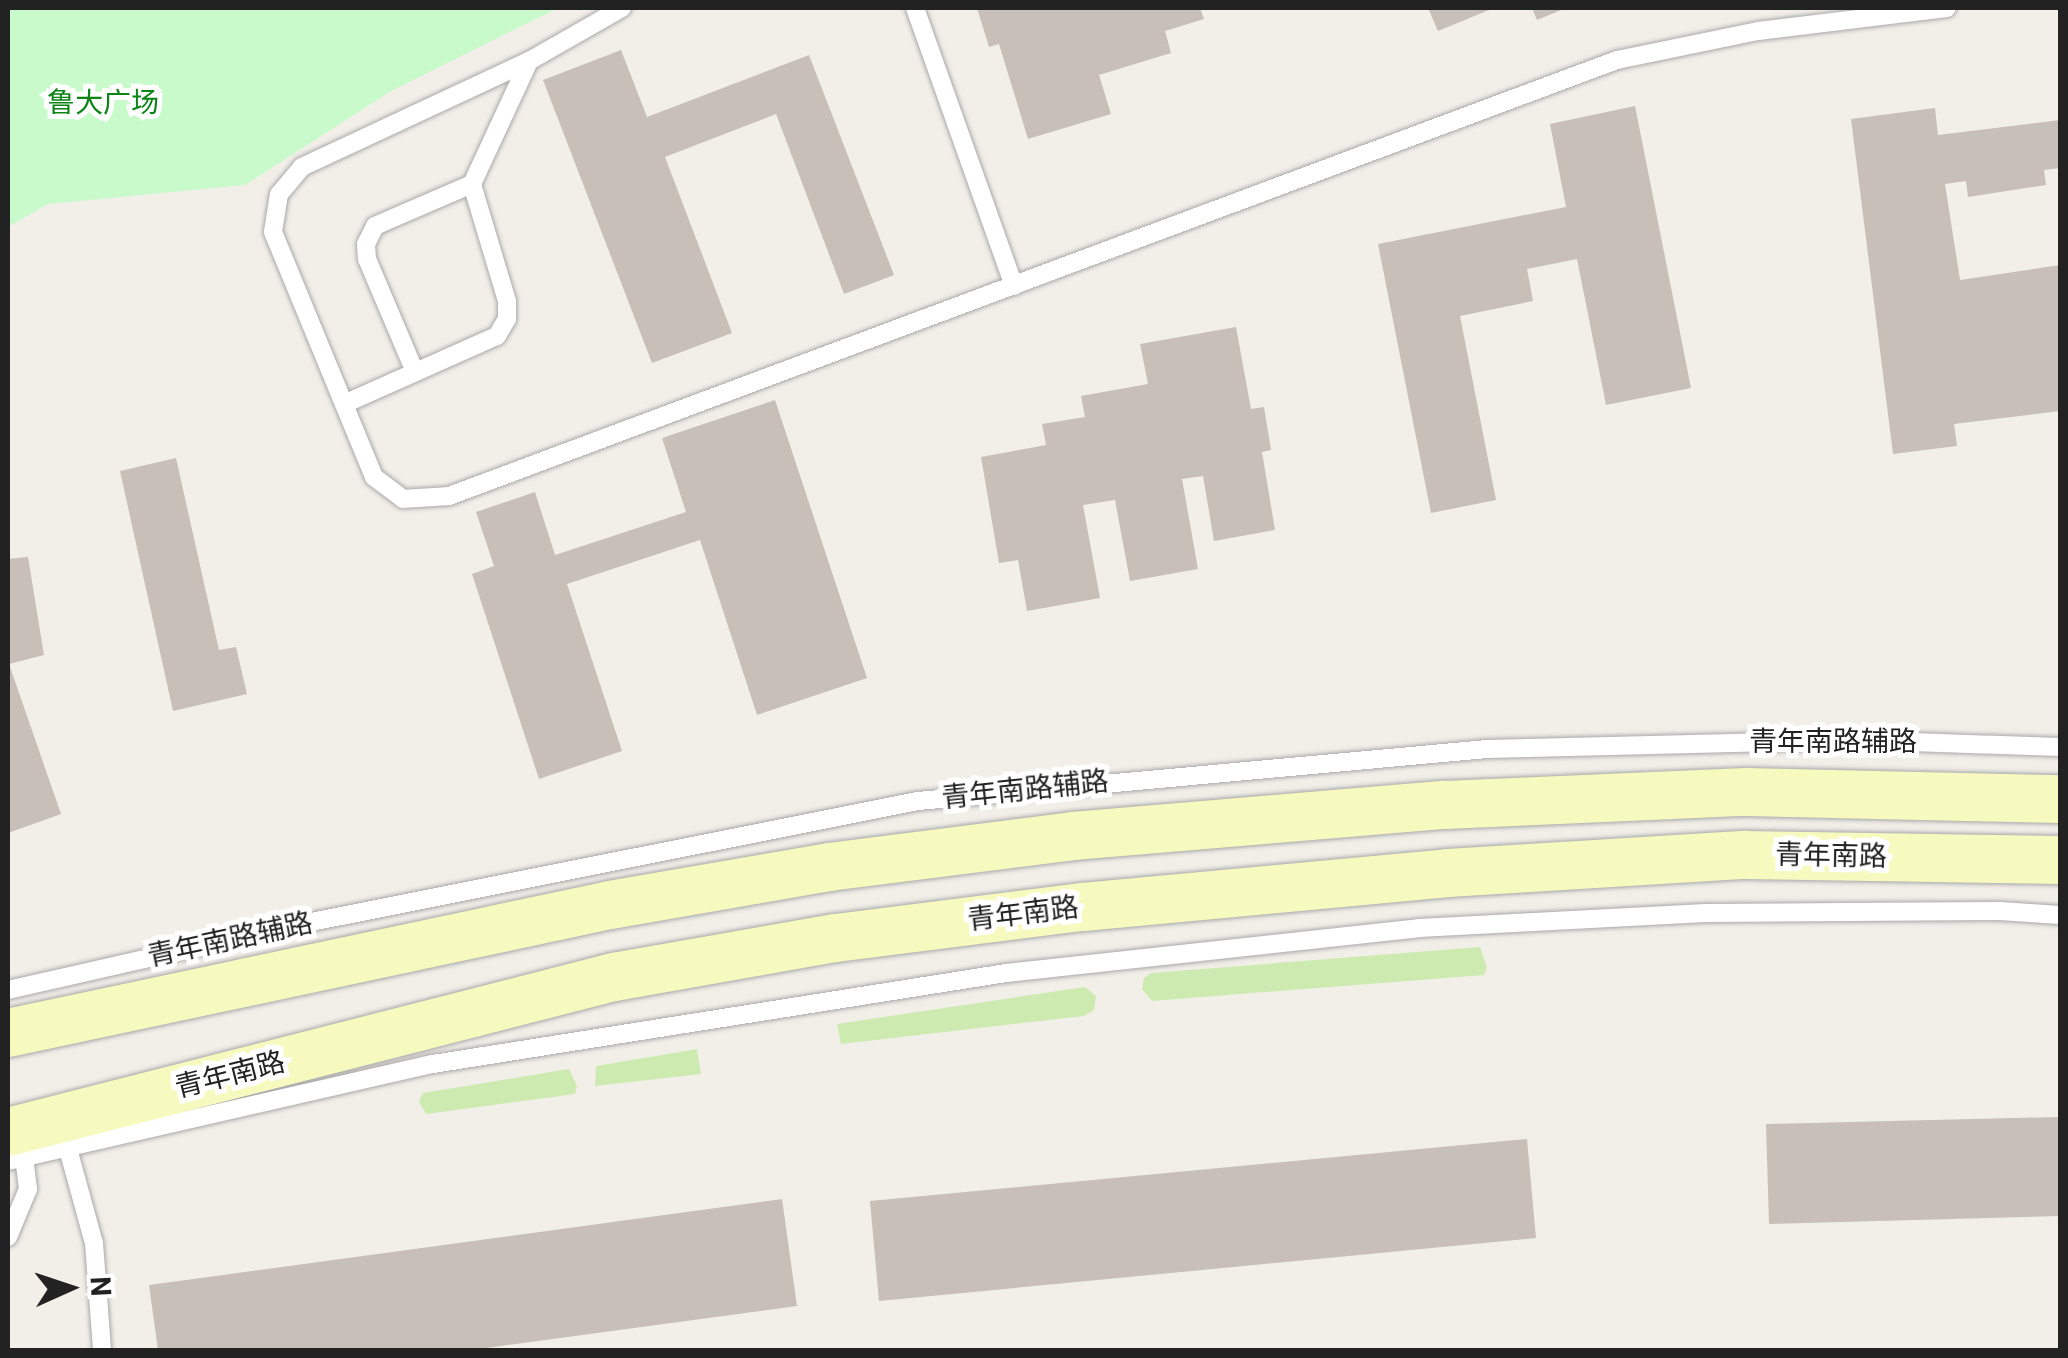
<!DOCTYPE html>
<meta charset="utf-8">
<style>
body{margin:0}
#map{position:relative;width:2068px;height:1358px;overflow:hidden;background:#f2efe9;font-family:Roboto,"Noto Sans SC",sans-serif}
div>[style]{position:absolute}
.grass>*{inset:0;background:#cdebb0}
.park>*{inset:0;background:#c8facc}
.building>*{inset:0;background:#c7bfb8}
.roads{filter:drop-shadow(0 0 2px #a9a9a9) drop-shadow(0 0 2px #a9a9a9)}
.lane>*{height:18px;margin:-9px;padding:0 9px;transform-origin:9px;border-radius:9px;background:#fff}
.secondary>*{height:48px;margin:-24px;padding:0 24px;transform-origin:24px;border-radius:24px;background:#f7fabf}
span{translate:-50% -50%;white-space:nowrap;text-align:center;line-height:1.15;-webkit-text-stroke:10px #fff;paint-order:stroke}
.park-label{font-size:28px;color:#0c8416}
.street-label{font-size:28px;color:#222}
.frame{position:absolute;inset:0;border:10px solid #222;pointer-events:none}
.north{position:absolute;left:20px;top:1238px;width:100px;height:100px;-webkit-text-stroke:8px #fff;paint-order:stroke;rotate:87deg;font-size:28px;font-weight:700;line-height:40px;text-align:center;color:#222}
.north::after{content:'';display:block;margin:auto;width:35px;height:45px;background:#222;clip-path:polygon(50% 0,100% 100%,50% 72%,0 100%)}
</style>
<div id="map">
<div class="grass">
<div style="clip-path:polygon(1480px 947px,1487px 967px,1484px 975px,1152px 1001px,1142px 989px,1144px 978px,1151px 973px)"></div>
<div style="clip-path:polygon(1085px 987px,1096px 996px,1094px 1010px,1084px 1016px,841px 1044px,837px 1024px)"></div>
<div style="clip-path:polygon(697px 1049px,701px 1074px,595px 1086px,596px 1066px)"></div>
<div style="clip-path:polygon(569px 1069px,577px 1086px,575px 1094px,426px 1114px,419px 1102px,423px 1093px)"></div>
</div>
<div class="park">
<div style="clip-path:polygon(8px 8px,558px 8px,391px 91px,245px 185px,48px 204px,8px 227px)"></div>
</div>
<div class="building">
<div style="clip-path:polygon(977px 8px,1200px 8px,1204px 19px,1165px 31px,1171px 53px,1099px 75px,1111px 114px,1028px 139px,999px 44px,989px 47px)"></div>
<div style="clip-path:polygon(1428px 8px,1494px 8px,1438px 31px)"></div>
<div style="clip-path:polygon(1532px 8px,1566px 8px,1537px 20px)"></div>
<div style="clip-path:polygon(621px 50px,647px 117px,809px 55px,894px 275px,844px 294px,776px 114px,665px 157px,732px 333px,652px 363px,543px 80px)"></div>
<div style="clip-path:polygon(1635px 106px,1691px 388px,1606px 405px,1577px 259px,1527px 269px,1533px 301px,1460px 316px,1496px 500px,1431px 513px,1378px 244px,1566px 207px,1550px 124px)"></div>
<div style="clip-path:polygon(1935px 108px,1938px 135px,2060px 120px,2060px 168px,2044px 170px,2046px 185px,1968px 197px,1966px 181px,1945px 184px,1960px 280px,2060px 265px,2060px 411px,1954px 424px,1957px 446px,1893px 454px,1851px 119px)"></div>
<div style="clip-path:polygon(1236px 327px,1251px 409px,1264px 407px,1271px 450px,1262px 452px,1275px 530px,1214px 541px,1203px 476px,1182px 479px,1198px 569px,1130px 581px,1115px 500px,1083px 505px,1100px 598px,1027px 611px,1018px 560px,999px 563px,981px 457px,1046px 445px,1042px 424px,1085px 417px,1081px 396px,1148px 384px,1140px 344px)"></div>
<div style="clip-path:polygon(775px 400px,867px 678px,757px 715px,700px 540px,567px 584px,622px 751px,539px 779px,472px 574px,494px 566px,476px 512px,535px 492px,555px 555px,686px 512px,662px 438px)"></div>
<div style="clip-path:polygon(176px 458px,219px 650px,236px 647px,247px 694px,173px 711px,120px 471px)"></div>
<div style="clip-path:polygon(28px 557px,44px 655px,9px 664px,61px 814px,8px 833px,8px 559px)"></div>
<div style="clip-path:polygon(2060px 1117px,2060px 1216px,1769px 1224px,1766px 1124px)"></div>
<div style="clip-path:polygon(1527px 1139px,1536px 1238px,879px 1301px,870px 1201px)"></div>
<div style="clip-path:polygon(782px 1199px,797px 1306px,471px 1350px,158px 1350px,149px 1285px)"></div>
</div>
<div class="roads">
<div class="lane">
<div style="left:622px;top:8px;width:107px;rotate:150.3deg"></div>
<div style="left:529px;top:61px;width:251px;rotate:155deg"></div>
<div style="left:302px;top:167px;width:35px;rotate:130deg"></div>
<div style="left:279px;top:194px;width:38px;rotate:99deg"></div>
<div style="left:273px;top:232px;width:265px;rotate:67.6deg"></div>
<div style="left:374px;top:477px;width:36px;rotate:37deg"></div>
<div style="left:403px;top:499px;width:46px;rotate:-3.7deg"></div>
<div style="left:449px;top:496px;width:1247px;rotate:-20.47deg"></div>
<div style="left:1617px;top:60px;width:144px;rotate:-11.6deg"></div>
<div style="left:1758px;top:31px;width:190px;rotate:-6.9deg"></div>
<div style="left:915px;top:8px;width:295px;rotate:70.4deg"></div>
<div style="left:415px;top:372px;width:123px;rotate:-113deg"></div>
<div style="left:367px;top:259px;width:15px;rotate:-94deg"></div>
<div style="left:366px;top:244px;width:20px;rotate:-63deg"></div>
<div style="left:375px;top:226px;width:106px;rotate:-23.4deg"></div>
<div style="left:344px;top:404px;width:167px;rotate:-24deg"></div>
<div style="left:497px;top:336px;width:20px;rotate:-60deg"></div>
<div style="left:507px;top:319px;width:18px;rotate:-90deg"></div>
<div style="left:507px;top:301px;width:122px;rotate:-106.7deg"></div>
<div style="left:472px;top:184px;width:136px;rotate:-65.1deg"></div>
<div style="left:8px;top:990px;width:280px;rotate:-12.8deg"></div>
<div style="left:281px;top:928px;width:650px;rotate:-11.28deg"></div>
<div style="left:918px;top:801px;width:571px;rotate:-5.22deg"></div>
<div style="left:1487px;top:749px;width:369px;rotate:-1.4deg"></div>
<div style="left:1856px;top:740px;width:204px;rotate:2deg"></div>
<div style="left:65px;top:1138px;width:109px;rotate:74.6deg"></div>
<div style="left:94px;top:1243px;width:107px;rotate:85.7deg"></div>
<div style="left:8px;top:1161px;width:436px;rotate:-12.9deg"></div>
<div style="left:433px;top:1064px;width:580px;rotate:-9.02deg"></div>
<div style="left:1006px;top:973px;width:415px;rotate:-6.2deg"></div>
<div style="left:1419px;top:928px;width:287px;rotate:-3deg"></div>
<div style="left:1706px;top:913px;width:294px;rotate:-0.4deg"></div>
<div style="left:2000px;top:911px;width:60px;rotate:3.8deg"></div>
<div style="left:8px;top:1237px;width:52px;rotate:-67.4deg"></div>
<div style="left:28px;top:1189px;width:31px;rotate:-97deg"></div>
<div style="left:24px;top:1158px;width:9px;rotate:-131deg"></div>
</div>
<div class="secondary">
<div style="left:8px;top:1033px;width:615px;rotate:-12deg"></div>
<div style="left:610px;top:905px;width:222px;rotate:-9.8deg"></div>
<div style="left:829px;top:867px;width:246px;rotate:-7.2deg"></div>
<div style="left:1073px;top:836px;width:373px;rotate:-4.8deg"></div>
<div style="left:1445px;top:805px;width:301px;rotate:-2.5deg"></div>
<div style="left:1746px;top:792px;width:314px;rotate:1.3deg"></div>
<div style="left:8px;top:1132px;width:626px;rotate:-14.35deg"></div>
<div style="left:614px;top:977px;width:225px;rotate:-10deg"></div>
<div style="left:836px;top:938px;width:249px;rotate:-7.2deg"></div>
<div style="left:1083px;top:907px;width:367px;rotate:-5.3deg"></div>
<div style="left:1448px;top:873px;width:298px;rotate:-3.5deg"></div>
<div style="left:1745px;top:855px;width:315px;rotate:0.9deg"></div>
</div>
</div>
<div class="park-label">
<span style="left:103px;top:103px">鲁大广场</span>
</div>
<div class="street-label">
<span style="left:1833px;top:742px">青年南路辅路</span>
<span style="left:1025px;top:790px;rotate:-6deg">青年南路辅路</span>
<span style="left:1831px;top:856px;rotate:1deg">青年南路</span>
<span style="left:1023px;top:914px;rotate:-7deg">青年南路</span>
<span style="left:230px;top:940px;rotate:-12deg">青年南路辅路</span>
<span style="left:230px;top:1075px;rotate:-14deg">青年南路</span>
</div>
<div class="frame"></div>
<div class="north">N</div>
</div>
